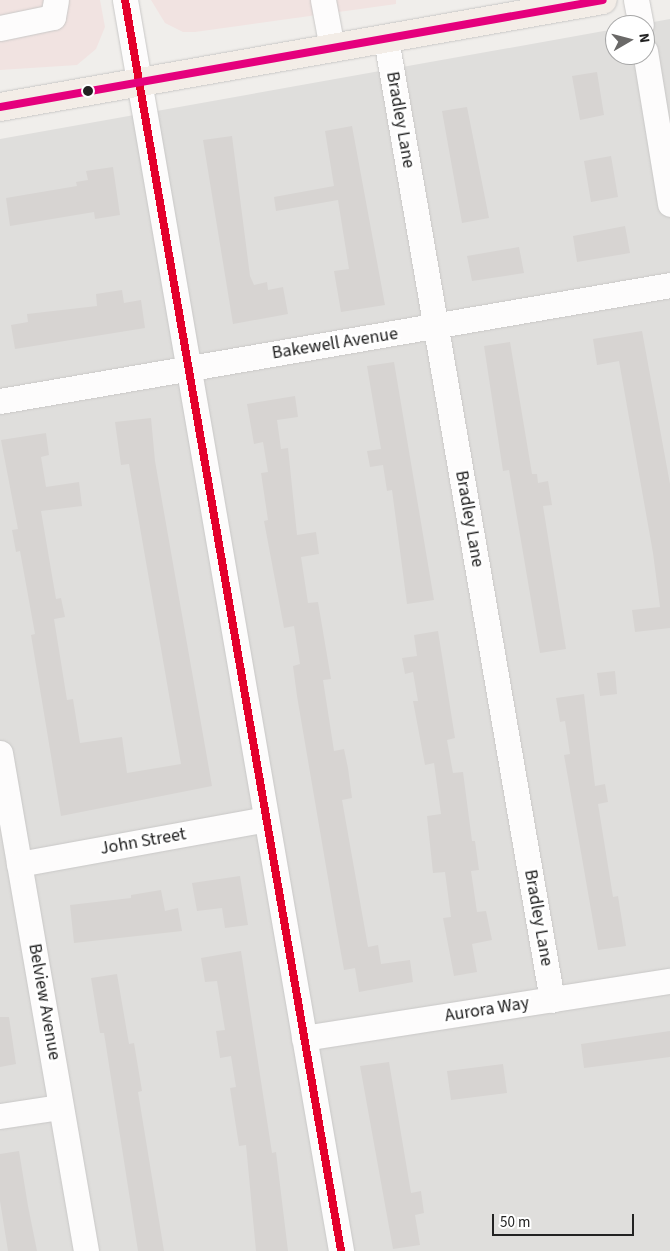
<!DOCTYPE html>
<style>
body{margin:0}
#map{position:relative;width:670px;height:1251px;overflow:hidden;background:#f0eeeb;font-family:"Source Sans 3",sans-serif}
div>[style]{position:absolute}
.residential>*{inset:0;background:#dfdedc}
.commercial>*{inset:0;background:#f1e3e1}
.building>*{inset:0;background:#d7d4d2}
.roads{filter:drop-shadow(0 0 1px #c9c8c7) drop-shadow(0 0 1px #c9c8c7)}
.minor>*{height:25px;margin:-12.5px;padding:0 12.5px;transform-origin:12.5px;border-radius:12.5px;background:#fdfcfc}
.major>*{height:28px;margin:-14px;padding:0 14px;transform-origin:14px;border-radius:14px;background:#f3ede7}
.bus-1>*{height:8px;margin:-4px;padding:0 4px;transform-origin:4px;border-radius:4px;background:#e4002b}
.bus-2>*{height:8px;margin:-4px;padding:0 4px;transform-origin:4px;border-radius:4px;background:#e5007d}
.dots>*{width:14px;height:14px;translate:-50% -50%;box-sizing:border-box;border:2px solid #fff;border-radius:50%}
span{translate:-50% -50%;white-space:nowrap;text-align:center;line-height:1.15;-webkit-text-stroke:5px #fff;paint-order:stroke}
.street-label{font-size:18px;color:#222}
.north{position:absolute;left:605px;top:15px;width:50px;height:50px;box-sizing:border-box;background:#fff;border:1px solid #a7a7a7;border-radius:50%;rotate:82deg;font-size:14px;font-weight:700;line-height:20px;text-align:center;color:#222}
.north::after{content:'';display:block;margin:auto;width:18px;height:22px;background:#6a6968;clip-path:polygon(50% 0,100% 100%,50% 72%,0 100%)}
.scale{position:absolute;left:492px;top:1214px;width:142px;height:22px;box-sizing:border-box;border:2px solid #222;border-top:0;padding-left:6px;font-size:15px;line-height:18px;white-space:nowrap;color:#222;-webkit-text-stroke:4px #fff;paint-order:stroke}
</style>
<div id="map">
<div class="residential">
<div style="clip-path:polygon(670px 19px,670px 1251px,0 1251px,0 139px,615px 29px,615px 55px,645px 55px,645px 25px,637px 25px)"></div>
</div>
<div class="commercial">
<div style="clip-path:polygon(0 0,100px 0,105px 27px,96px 49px,77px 65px,0 70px)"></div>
<div style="clip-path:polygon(151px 0,396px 0,396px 4px,195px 32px,183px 32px,165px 23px)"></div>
</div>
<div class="building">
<div style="clip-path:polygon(597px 72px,604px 115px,580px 120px,572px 76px)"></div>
<div style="clip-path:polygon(467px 107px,489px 218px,462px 223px,442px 111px)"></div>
<div style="clip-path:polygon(352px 126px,385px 305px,341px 312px,334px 271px,349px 269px,338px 200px,276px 211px,274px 197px,334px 186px,325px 131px)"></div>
<div style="clip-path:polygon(232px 136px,250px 276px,254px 285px,267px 282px,268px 290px,283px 287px,288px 314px,233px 324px,203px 140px)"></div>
<div style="clip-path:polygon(611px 156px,618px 197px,591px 202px,584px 161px)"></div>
<div style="clip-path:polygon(113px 167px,120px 215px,95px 219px,94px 212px,10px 226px,6px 198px,77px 186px,76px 182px,88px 180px,86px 171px)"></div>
<div style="clip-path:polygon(625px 226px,630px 253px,577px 262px,573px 236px)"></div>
<div style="clip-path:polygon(519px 247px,524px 273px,472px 281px,467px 256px)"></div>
<div style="clip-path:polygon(122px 290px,124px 303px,141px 300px,145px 328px,15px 349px,11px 325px,28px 322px,27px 314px,97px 306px,96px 294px)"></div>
<div style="clip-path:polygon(642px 331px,670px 484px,670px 628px,635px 632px,632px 610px,660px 607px,653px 553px,619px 361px,597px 365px,593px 339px)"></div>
<div style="clip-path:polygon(510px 342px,532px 474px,537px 474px,538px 483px,548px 481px,552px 505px,543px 506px,566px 649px,540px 653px,509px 470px,503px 471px,484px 346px)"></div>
<div style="clip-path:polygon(394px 362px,434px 600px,407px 604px,392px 490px,387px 491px,383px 465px,370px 467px,367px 451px,381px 449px,367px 366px)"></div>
<div style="clip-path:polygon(295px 396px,298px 417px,277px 420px,281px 449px,288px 448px,297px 535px,316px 532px,319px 554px,301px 557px,308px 603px,318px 602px,331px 679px,323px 680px,334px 751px,344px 749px,348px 768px,352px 798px,342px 800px,368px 947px,378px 945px,381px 964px,410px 960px,413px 982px,359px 992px,355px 968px,344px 970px,337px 931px,297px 696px,293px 666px,300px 664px,294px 626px,284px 628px,264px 521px,268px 520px,261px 473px,268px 472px,263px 442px,254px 444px,247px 404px)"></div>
<div style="clip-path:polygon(151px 418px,155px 461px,212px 786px,61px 816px,31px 635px,35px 634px,20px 551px,16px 552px,12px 530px,18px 529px,1px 440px,46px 433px,49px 455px,41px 457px,46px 487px,79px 482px,82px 506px,41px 511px,56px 599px,61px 598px,65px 617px,54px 619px,67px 700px,73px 699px,80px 743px,122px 737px,127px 773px,181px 764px,129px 464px,121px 465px,115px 422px)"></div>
<div style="clip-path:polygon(438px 631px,455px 738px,447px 740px,453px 773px,463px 772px,472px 841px,475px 841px,479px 870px,471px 871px,477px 912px,486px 911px,492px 940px,472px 944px,477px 972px,454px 976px,443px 918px,451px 917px,445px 872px,433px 873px,427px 816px,441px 814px,434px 763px,425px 765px,413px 701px,418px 701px,413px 672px,405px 674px,402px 658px,417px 656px,414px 635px)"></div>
<div style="clip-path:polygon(615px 671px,617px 694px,600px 696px,597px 673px)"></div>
<div style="clip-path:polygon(584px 694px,595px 786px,605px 784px,608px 802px,598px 804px,613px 897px,618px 896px,626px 946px,598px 950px,564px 755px,570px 754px,565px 721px,560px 722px,556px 698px)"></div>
<div style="clip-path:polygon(240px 876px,248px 925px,225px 928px,222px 908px,197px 911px,192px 883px)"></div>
<div style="clip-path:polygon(161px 890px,165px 911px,178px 908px,182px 931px,74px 943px,70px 905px,131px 898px,131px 895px)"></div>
<div style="clip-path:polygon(241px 951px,272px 1153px,276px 1152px,288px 1251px,256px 1251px,246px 1145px,239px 1146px,230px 1088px,236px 1087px,231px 1056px,220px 1058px,216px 1031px,225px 1030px,217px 981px,205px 982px,201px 958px)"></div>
<div style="clip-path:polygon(117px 974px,129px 1044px,134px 1043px,142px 1091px,138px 1092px,164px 1251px,138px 1251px,104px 1033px,100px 1033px,91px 978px)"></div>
<div style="clip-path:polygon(0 1017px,9px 1017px,16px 1064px,0 1067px)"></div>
<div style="clip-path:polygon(670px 1031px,670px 1057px,584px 1068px,581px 1044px)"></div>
<div style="clip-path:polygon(389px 1062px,411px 1193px,421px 1191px,424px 1213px,415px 1215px,420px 1245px,393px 1249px,360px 1066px)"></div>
<div style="clip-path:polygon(503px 1064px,507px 1093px,451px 1100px,447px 1071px)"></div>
<div style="clip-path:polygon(19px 1151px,28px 1206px,37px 1251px,8px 1251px,0 1201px,0 1154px)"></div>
</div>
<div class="roads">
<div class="minor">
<div style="left:125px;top:0;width:1270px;rotate:80.2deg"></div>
<div style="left:323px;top:0;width:49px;rotate:79.4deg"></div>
<div style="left:636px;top:0;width:25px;rotate:79deg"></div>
<div style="left:0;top:28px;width:54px;rotate:-11.7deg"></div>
<div style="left:53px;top:17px;width:17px;rotate:-80deg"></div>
<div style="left:386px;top:39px;width:975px;rotate:80.2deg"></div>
<div style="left:645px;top:51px;width:155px;rotate:80.7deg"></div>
<div style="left:0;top:401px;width:680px;rotate:-9.82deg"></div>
<div style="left:0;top:753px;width:505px;rotate:80.2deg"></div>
<div style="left:19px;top:864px;width:251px;rotate:-10.3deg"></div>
<div style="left:304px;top:1038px;width:370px;rotate:-8.9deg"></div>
<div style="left:0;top:1116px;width:61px;rotate:-8.5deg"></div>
</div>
<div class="major">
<div style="left:0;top:107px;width:612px;rotate:-10.06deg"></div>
</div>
</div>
<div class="bus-1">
<div style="left:125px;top:0;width:1270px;rotate:80.2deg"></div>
</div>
<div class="bus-2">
<div style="left:0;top:107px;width:612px;rotate:-10.06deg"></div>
</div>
<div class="dots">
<div style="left:88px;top:91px;background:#222"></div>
</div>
<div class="street-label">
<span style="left:400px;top:120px;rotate:80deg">Bradley Lane</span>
<span style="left:335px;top:344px;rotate:-9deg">Bakewell Avenue</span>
<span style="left:469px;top:519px;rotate:80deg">Bradley Lane</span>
<span style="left:143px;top:842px;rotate:-10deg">John Street</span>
<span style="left:538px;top:918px;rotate:80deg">Bradley Lane</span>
<span style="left:44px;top:1002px;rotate:80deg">Belview Avenue</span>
<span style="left:487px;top:1010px;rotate:-9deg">Aurora Way</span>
</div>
<div class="north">N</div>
<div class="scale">50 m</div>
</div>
